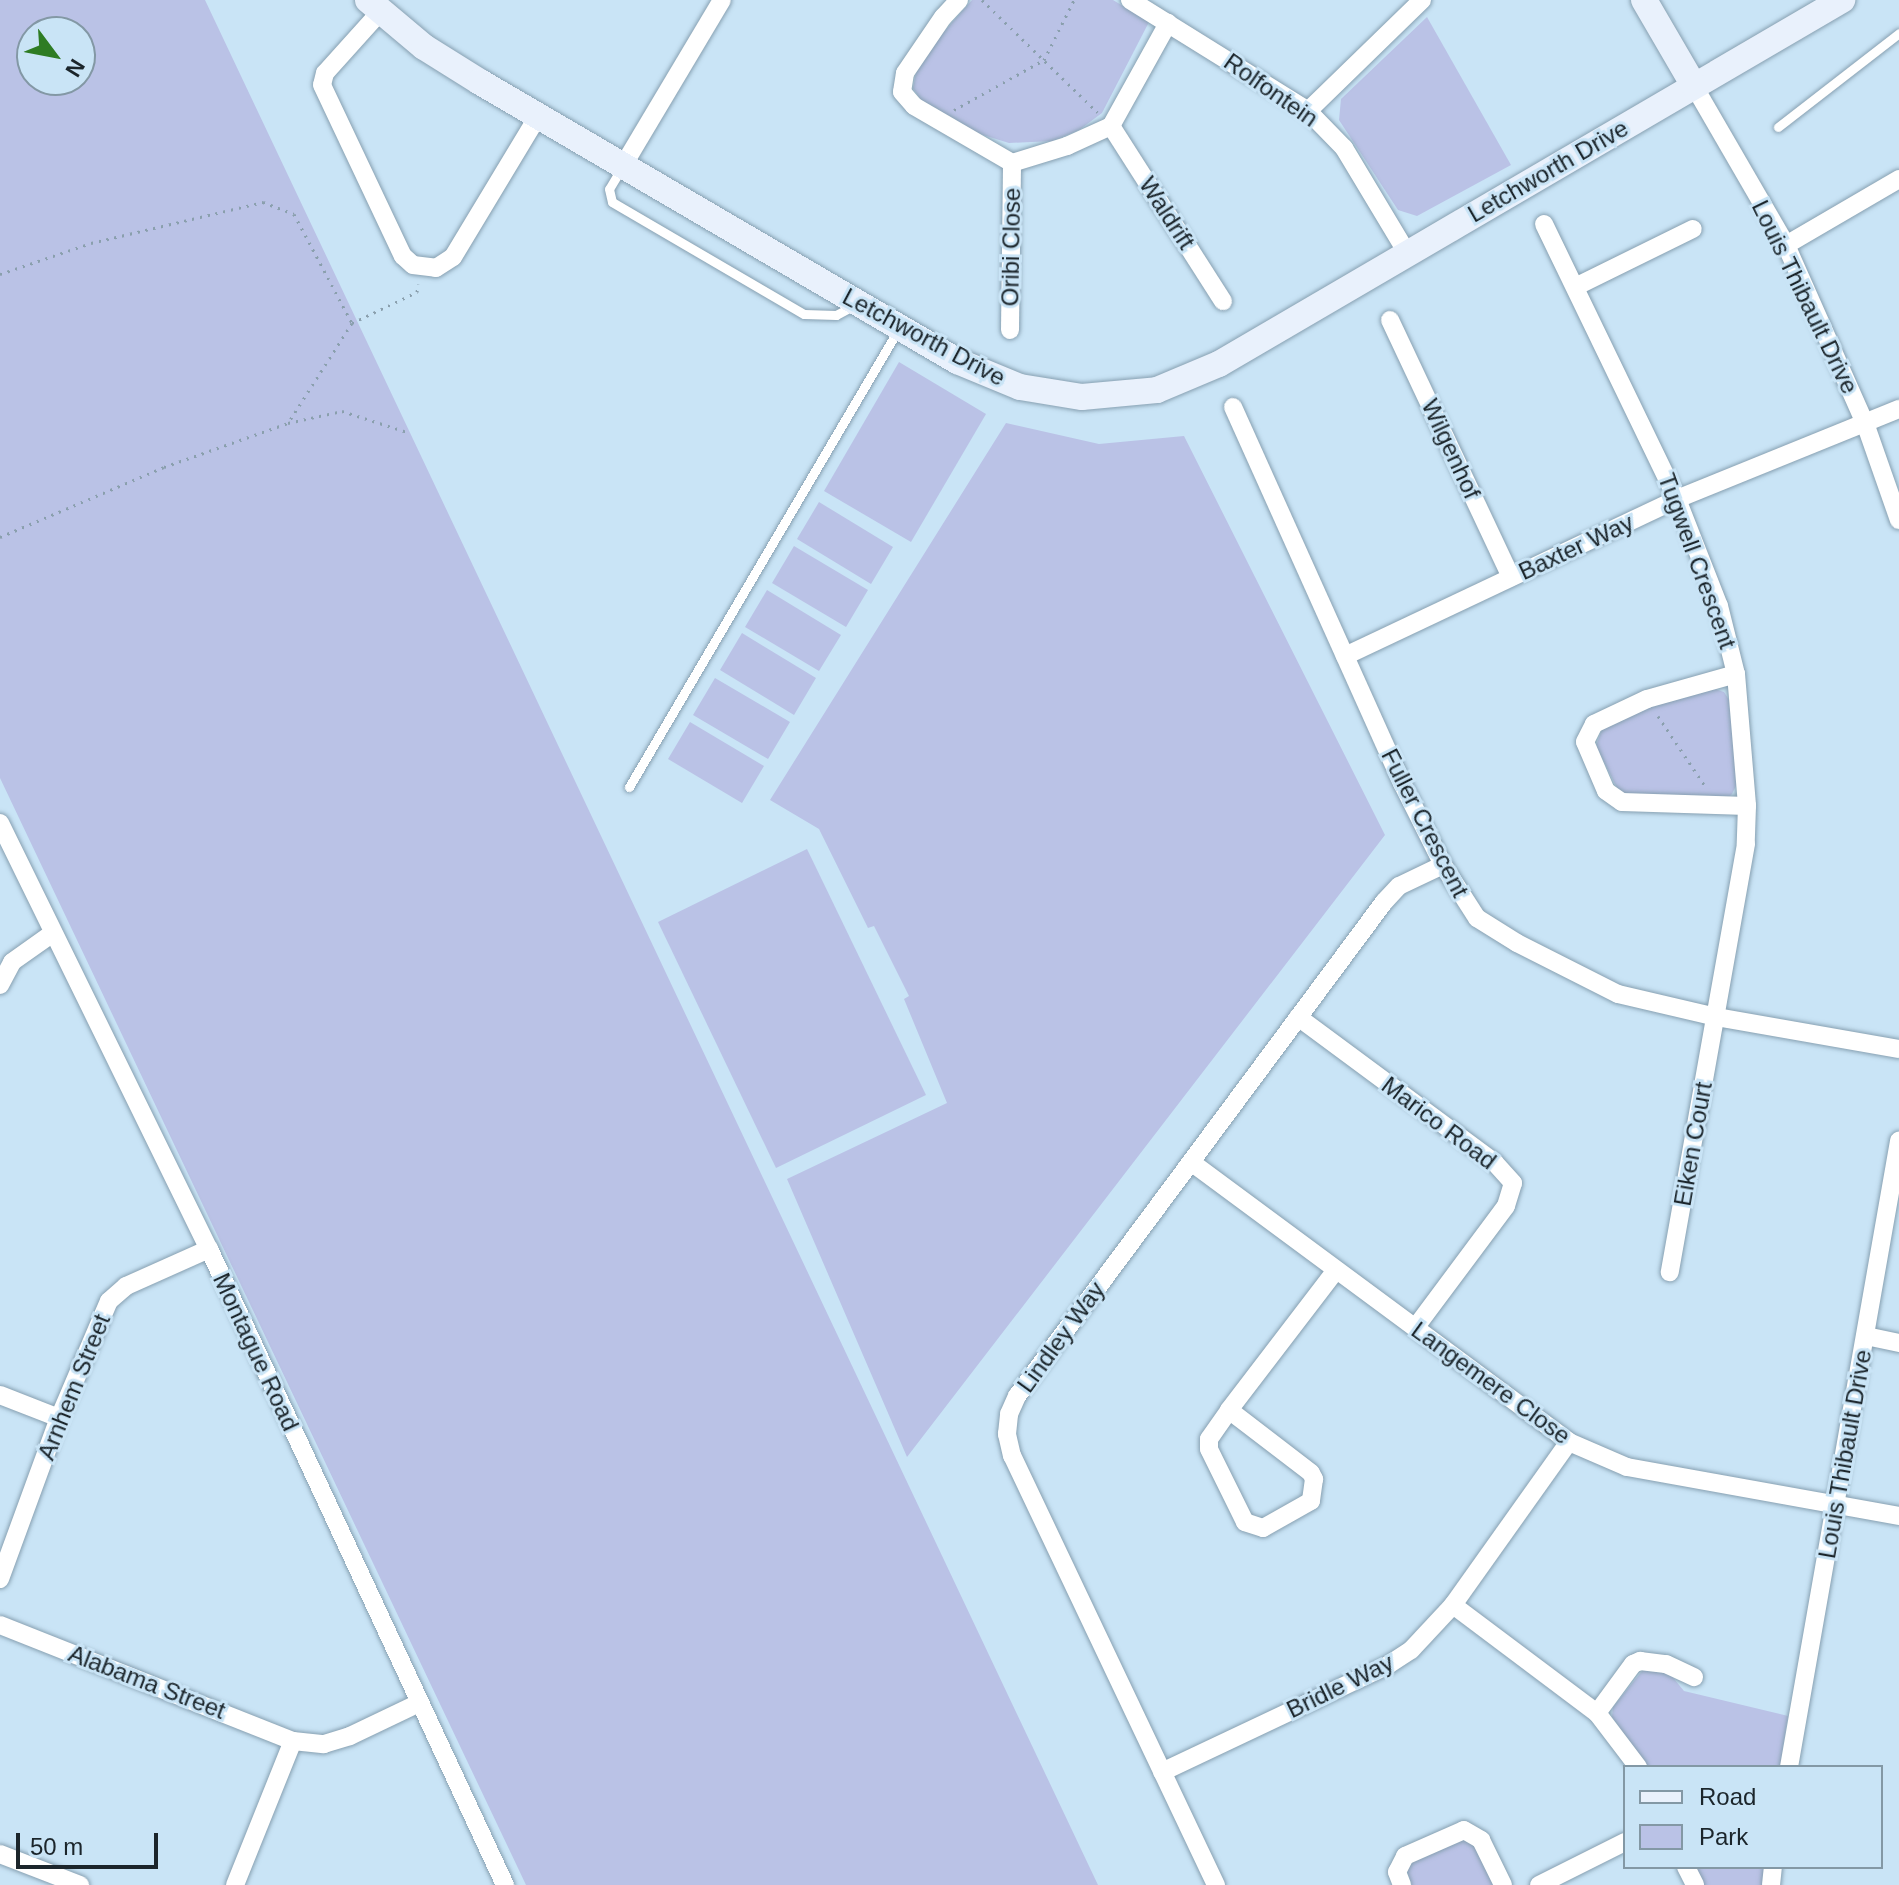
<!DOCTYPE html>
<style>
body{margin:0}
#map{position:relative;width:1899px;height:1885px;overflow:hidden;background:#c9e4f6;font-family:Arial,sans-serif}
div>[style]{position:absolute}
.green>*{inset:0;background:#bac2e6}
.path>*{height:3px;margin-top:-1.5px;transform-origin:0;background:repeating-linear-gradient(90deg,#8a9fad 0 2px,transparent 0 8px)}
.roads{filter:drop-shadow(0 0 2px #87a0b1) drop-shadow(0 0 2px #87a0b1)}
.lane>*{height:9px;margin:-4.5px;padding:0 4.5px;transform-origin:4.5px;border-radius:4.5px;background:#fff}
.street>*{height:18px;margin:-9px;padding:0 9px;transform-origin:9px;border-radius:9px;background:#fff}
.secondary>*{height:26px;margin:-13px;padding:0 13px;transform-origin:13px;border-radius:13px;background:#e9f1fc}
span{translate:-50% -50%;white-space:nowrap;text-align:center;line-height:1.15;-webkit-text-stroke:6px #c9e4f6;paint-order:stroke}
.street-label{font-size:24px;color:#1b252b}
.legend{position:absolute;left:1623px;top:1765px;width:260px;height:104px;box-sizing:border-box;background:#c9e4f6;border:2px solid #8398a5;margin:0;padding:10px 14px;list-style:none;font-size:24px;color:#1b252b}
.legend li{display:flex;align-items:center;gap:16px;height:40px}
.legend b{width:40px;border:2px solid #8398a5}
.north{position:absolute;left:16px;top:16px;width:80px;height:80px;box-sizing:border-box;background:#c9e4f6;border:2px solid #8398a5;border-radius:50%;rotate:122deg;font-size:22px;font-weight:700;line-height:32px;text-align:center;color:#1b252b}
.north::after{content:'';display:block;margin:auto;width:28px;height:36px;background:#2e7c24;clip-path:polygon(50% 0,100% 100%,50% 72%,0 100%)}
.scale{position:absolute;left:16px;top:1833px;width:142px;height:36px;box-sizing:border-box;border:4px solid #1b252b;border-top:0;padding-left:10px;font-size:24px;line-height:28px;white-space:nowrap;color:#1b252b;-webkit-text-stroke:6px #c9e4f6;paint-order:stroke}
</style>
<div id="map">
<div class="green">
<div style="clip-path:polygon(evenodd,0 0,205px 0,1098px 1885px,526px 1885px,0 778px,0 0,32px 32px,80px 32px,80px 80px,32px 80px,32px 32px)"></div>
<div style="clip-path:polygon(972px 0,1113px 0,1149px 22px,1102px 113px,1079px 130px,1053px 141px,1009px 143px,980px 134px,921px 100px,913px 88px,916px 73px,942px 34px)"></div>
<div style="clip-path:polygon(1427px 17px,1511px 165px,1417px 216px,1398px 210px,1339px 120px,1341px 99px)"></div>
<div style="clip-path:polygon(899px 362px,986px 414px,911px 542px,824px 491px)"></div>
<div style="clip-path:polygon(1006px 423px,1099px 444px,1184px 436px,1385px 835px,907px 1457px,787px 1179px,947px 1103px,904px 999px,909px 996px,874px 926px,868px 928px,819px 829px,770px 800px)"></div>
<div style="clip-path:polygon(819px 502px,893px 547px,871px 584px,797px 539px)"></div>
<div style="clip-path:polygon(794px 546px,868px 590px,846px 627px,772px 583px)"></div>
<div style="clip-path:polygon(767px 590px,841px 635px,819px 671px,745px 627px)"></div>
<div style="clip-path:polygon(742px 633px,816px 678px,794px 715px,720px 670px)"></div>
<div style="clip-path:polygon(715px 678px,790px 722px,768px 759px,693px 715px)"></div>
<div style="clip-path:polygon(1715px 689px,1724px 692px,1729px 700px,1737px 784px,1732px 794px,1728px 798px,1620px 794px,1596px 746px,1602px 729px,1648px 706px)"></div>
<div style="clip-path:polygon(690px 722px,764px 766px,742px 803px,668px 759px)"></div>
<div style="clip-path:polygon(807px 849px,926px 1095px,776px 1168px,658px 922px)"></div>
<div style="clip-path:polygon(1643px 1670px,1670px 1674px,1684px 1691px,1788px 1716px,1780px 1767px,1648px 1767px,1612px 1717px,1613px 1707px)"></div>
<div style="clip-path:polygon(1460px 1838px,1474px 1842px,1496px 1885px,1412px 1885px,1407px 1871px,1412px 1862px)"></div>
<div style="clip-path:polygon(1696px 1867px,1765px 1867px,1763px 1885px,1704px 1885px)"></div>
</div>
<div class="path">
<div style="left:982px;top:0;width:161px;rotate:44.2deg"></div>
<div style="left:954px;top:110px;width:103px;rotate:-29.1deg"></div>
<div style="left:1044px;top:60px;width:67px;rotate:-63.4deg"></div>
<div style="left:0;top:274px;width:96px;rotate:-18.8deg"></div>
<div style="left:91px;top:243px;width:177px;rotate:-13.4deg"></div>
<div style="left:263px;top:202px;width:33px;rotate:21deg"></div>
<div style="left:294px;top:214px;width:123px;rotate:62deg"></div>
<div style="left:352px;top:323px;width:119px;rotate:122.6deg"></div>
<div style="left:352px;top:323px;width:72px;rotate:-25.5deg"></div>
<div style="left:417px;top:292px;width:8px;rotate:-83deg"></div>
<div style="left:0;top:537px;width:178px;rotate:-23.1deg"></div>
<div style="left:164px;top:467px;width:132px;rotate:-19.5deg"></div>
<div style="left:288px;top:423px;width:55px;rotate:-12.5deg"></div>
<div style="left:342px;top:411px;width:68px;rotate:17.9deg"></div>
<div style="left:1658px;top:716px;width:84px;rotate:56.1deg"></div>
</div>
<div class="roads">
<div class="lane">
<div style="left:1778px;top:127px;width:153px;rotate:-37.8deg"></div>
<div style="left:621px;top:169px;width:23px;rotate:121deg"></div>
<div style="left:609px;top:189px;width:13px;rotate:77deg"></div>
<div style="left:612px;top:202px;width:222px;rotate:30.3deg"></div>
<div style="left:804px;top:314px;width:32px;rotate:2deg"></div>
<div style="left:836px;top:315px;width:21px;rotate:-28deg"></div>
<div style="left:629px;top:787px;width:530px;rotate:-59.52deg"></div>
</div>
<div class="street">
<div style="left:959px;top:0;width:23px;rotate:133deg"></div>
<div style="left:943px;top:17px;width:68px;rotate:124.2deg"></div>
<div style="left:905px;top:73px;width:19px;rotate:99deg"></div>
<div style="left:902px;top:92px;width:18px;rotate:49deg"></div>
<div style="left:914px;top:106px;width:113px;rotate:30.2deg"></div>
<div style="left:1012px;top:163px;width:58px;rotate:-17.2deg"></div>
<div style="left:1067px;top:146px;width:48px;rotate:-24.4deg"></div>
<div style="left:1111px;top:126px;width:118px;rotate:-61deg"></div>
<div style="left:1130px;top:0;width:210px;rotate:31.9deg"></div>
<div style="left:1308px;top:111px;width:52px;rotate:45.8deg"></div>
<div style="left:1344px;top:148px;width:122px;rotate:59deg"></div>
<div style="left:380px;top:12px;width:82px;rotate:132deg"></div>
<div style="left:325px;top:73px;width:12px;rotate:104deg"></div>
<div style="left:322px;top:85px;width:189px;rotate:64.7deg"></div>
<div style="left:403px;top:256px;width:13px;rotate:42deg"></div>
<div style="left:413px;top:265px;width:23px;rotate:7deg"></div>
<div style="left:436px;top:268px;width:20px;rotate:-33deg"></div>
<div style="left:453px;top:257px;width:165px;rotate:-58.9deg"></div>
<div style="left:1694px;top:86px;width:184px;rotate:59.9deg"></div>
<div style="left:1786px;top:245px;width:195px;rotate:66.1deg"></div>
<div style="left:1865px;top:423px;width:103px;rotate:70.7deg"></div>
<div style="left:1308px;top:111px;width:159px;rotate:-44.2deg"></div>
<div style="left:1111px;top:126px;width:208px;rotate:57.4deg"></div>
<div style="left:623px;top:166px;width:193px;rotate:-59.2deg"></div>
<div style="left:1544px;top:224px;width:305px;rotate:64.2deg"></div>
<div style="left:1677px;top:499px;width:115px;rotate:68.6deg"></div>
<div style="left:1719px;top:606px;width:70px;rotate:76deg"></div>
<div style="left:1736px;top:674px;width:132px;rotate:85.2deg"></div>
<div style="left:1747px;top:806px;width:38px;rotate:92deg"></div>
<div style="left:1746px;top:844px;width:435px;rotate:100.1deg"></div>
<div style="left:1786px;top:245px;width:131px;rotate:-30.3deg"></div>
<div style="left:1577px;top:286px;width:129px;rotate:-26.2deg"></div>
<div style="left:1390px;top:320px;width:284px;rotate:64.8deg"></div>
<div style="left:1010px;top:330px;width:167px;rotate:-89.3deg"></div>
<div style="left:1233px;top:407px;width:412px;rotate:65.8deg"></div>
<div style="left:1402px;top:783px;width:92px;rotate:63.4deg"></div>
<div style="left:1443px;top:865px;width:63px;rotate:57.3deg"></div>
<div style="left:1477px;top:918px;width:47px;rotate:32deg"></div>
<div style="left:1517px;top:943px;width:113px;rotate:26.8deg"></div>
<div style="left:1618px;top:994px;width:101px;rotate:13.2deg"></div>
<div style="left:1716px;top:1017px;width:186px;rotate:9.9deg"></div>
<div style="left:1345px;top:656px;width:367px;rotate:-25.3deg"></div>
<div style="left:1677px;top:499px;width:240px;rotate:-22.1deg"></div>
<div style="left:1736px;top:674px;width:92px;rotate:164.3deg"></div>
<div style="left:1647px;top:699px;width:59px;rotate:154.7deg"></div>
<div style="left:1594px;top:724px;width:20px;rotate:117deg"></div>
<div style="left:1585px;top:742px;width:53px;rotate:66.8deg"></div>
<div style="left:1606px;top:791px;width:19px;rotate:35deg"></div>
<div style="left:1622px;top:802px;width:125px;rotate:1.8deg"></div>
<div style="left:0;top:823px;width:475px;rotate:63.9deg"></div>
<div style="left:209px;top:1249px;width:702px;rotate:65.04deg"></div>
<div style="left:0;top:985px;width:26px;rotate:-62deg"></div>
<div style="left:12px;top:962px;width:50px;rotate:-35.3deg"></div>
<div style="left:1298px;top:1017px;width:245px;rotate:36.5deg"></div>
<div style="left:1495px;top:1163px;width:27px;rotate:48deg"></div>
<div style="left:1513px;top:1183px;width:24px;rotate:107deg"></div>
<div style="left:1506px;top:1206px;width:152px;rotate:126.7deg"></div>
<div style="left:1191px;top:1162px;width:470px;rotate:36.5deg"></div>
<div style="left:1569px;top:1442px;width:63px;rotate:23.3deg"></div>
<div style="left:1627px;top:1467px;width:276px;rotate:10.2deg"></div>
<div style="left:1866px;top:1336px;width:34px;rotate:12deg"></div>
<div style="left:0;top:1395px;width:63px;rotate:21.3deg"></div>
<div style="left:1229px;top:1410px;width:103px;rotate:37.5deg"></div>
<div style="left:1311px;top:1473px;width:7px;rotate:63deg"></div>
<div style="left:1314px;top:1479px;width:22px;rotate:98deg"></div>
<div style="left:1311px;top:1501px;width:55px;rotate:150.6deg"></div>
<div style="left:1263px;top:1528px;width:19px;rotate:-162deg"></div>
<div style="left:1245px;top:1522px;width:81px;rotate:-116.3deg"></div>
<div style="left:1209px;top:1449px;width:10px;rotate:-90deg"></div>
<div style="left:1209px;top:1439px;width:35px;rotate:-55deg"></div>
<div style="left:1229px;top:1410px;width:176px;rotate:-52.6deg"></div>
<div style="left:0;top:1579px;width:171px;rotate:-69.9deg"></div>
<div style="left:59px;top:1418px;width:127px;rotate:-66.9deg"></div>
<div style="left:109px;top:1301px;width:23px;rotate:-41deg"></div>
<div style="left:126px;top:1286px;width:91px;rotate:-24deg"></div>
<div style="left:1453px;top:1605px;width:180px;rotate:36.9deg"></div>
<div style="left:1597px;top:1713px;width:68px;rotate:52.8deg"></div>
<div style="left:0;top:1625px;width:315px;rotate:21.6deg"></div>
<div style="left:1597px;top:1713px;width:61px;rotate:-53.7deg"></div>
<div style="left:1633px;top:1664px;width:8px;rotate:-23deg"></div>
<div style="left:1640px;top:1661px;width:26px;rotate:7deg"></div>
<div style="left:1666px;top:1664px;width:31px;rotate:25deg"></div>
<div style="left:1789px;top:1767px;width:636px;rotate:-80.03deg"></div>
<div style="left:1162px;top:1772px;width:250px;rotate:-25.3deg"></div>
<div style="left:1388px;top:1665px;width:27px;rotate:-33deg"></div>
<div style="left:1411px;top:1650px;width:62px;rotate:-47deg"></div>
<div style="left:1453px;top:1605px;width:200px;rotate:-54.6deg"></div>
<div style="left:0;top:1854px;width:86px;rotate:21.2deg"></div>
<div style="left:1686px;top:1867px;width:20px;rotate:63deg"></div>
<div style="left:235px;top:1885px;width:155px;rotate:-68.1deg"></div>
<div style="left:293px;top:1741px;width:31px;rotate:6deg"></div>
<div style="left:324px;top:1744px;width:27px;rotate:-17deg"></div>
<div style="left:350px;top:1736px;width:76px;rotate:-25.6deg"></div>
<div style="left:1216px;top:1885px;width:475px;rotate:-115.4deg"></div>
<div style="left:1012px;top:1456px;width:23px;rotate:-103deg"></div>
<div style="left:1007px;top:1434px;width:20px;rotate:-84deg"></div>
<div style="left:1009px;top:1414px;width:20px;rotate:-66deg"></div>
<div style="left:1017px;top:1396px;width:615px;rotate:-53.39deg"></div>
<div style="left:1384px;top:902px;width:22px;rotate:-47deg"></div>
<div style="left:1399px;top:886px;width:49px;rotate:-25.5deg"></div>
<div style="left:1402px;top:1885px;width:14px;rotate:-111deg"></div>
<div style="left:1397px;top:1872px;width:18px;rotate:-63deg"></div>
<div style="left:1405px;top:1856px;width:64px;rotate:-23.8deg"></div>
<div style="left:1464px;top:1830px;width:20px;rotate:30deg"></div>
<div style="left:1481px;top:1840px;width:50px;rotate:63.9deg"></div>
<div style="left:1539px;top:1885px;width:96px;rotate:-26.6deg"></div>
<div style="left:1771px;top:1885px;width:18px;rotate:-84deg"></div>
</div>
<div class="secondary">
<div style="left:368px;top:0;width:73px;rotate:40deg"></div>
<div style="left:424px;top:47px;width:66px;rotate:32deg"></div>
<div style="left:480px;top:82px;width:553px;rotate:30.32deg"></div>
<div style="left:957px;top:361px;width:68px;rotate:22.4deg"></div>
<div style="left:1020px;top:387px;width:63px;rotate:9.2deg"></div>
<div style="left:1082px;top:397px;width:75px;rotate:-5.3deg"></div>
<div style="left:1157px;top:390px;width:67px;rotate:-22.8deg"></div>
<div style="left:1219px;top:364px;width:722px;rotate:-30.3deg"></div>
<div style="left:1644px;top:0;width:99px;rotate:59.8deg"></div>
</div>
</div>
<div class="street-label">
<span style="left:1271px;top:90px;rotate:35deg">Rolfontein</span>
<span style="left:1548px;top:171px;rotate:-30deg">Letchworth Drive</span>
<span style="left:1167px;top:213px;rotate:57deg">Waldrift</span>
<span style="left:1011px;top:247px;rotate:-89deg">Oribi Close</span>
<span style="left:1805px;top:297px;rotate:64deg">Louis Thibault Drive</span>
<span style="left:924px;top:337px;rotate:28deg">Letchworth Drive</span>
<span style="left:1451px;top:449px;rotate:65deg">Wilgenhof</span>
<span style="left:1576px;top:547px;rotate:-25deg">Baxter Way</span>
<span style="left:1697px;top:561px;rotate:70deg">Tugwell Crescent</span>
<span style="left:1425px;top:823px;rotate:63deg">Fuller Crescent</span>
<span style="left:1439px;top:1123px;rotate:37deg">Marico Road</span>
<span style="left:1693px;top:1144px;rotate:-80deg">Eiken Court</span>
<span style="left:1061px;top:1337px;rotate:-54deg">Lindley Way</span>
<span style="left:256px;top:1352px;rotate:65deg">Montague Road</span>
<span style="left:1491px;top:1383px;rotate:36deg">Langemere Close</span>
<span style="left:74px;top:1387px;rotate:-68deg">Arnhem Street</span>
<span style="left:1845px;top:1454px;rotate:-80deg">Louis Thibault Drive</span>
<span style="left:147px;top:1682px;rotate:21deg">Alabama Street</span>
<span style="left:1340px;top:1686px;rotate:-26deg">Bridle Way</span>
</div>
<ul class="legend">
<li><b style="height:10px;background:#e9f1fc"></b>Road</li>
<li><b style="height:22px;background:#bac2e6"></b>Park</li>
</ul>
<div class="north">N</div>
<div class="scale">50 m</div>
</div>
